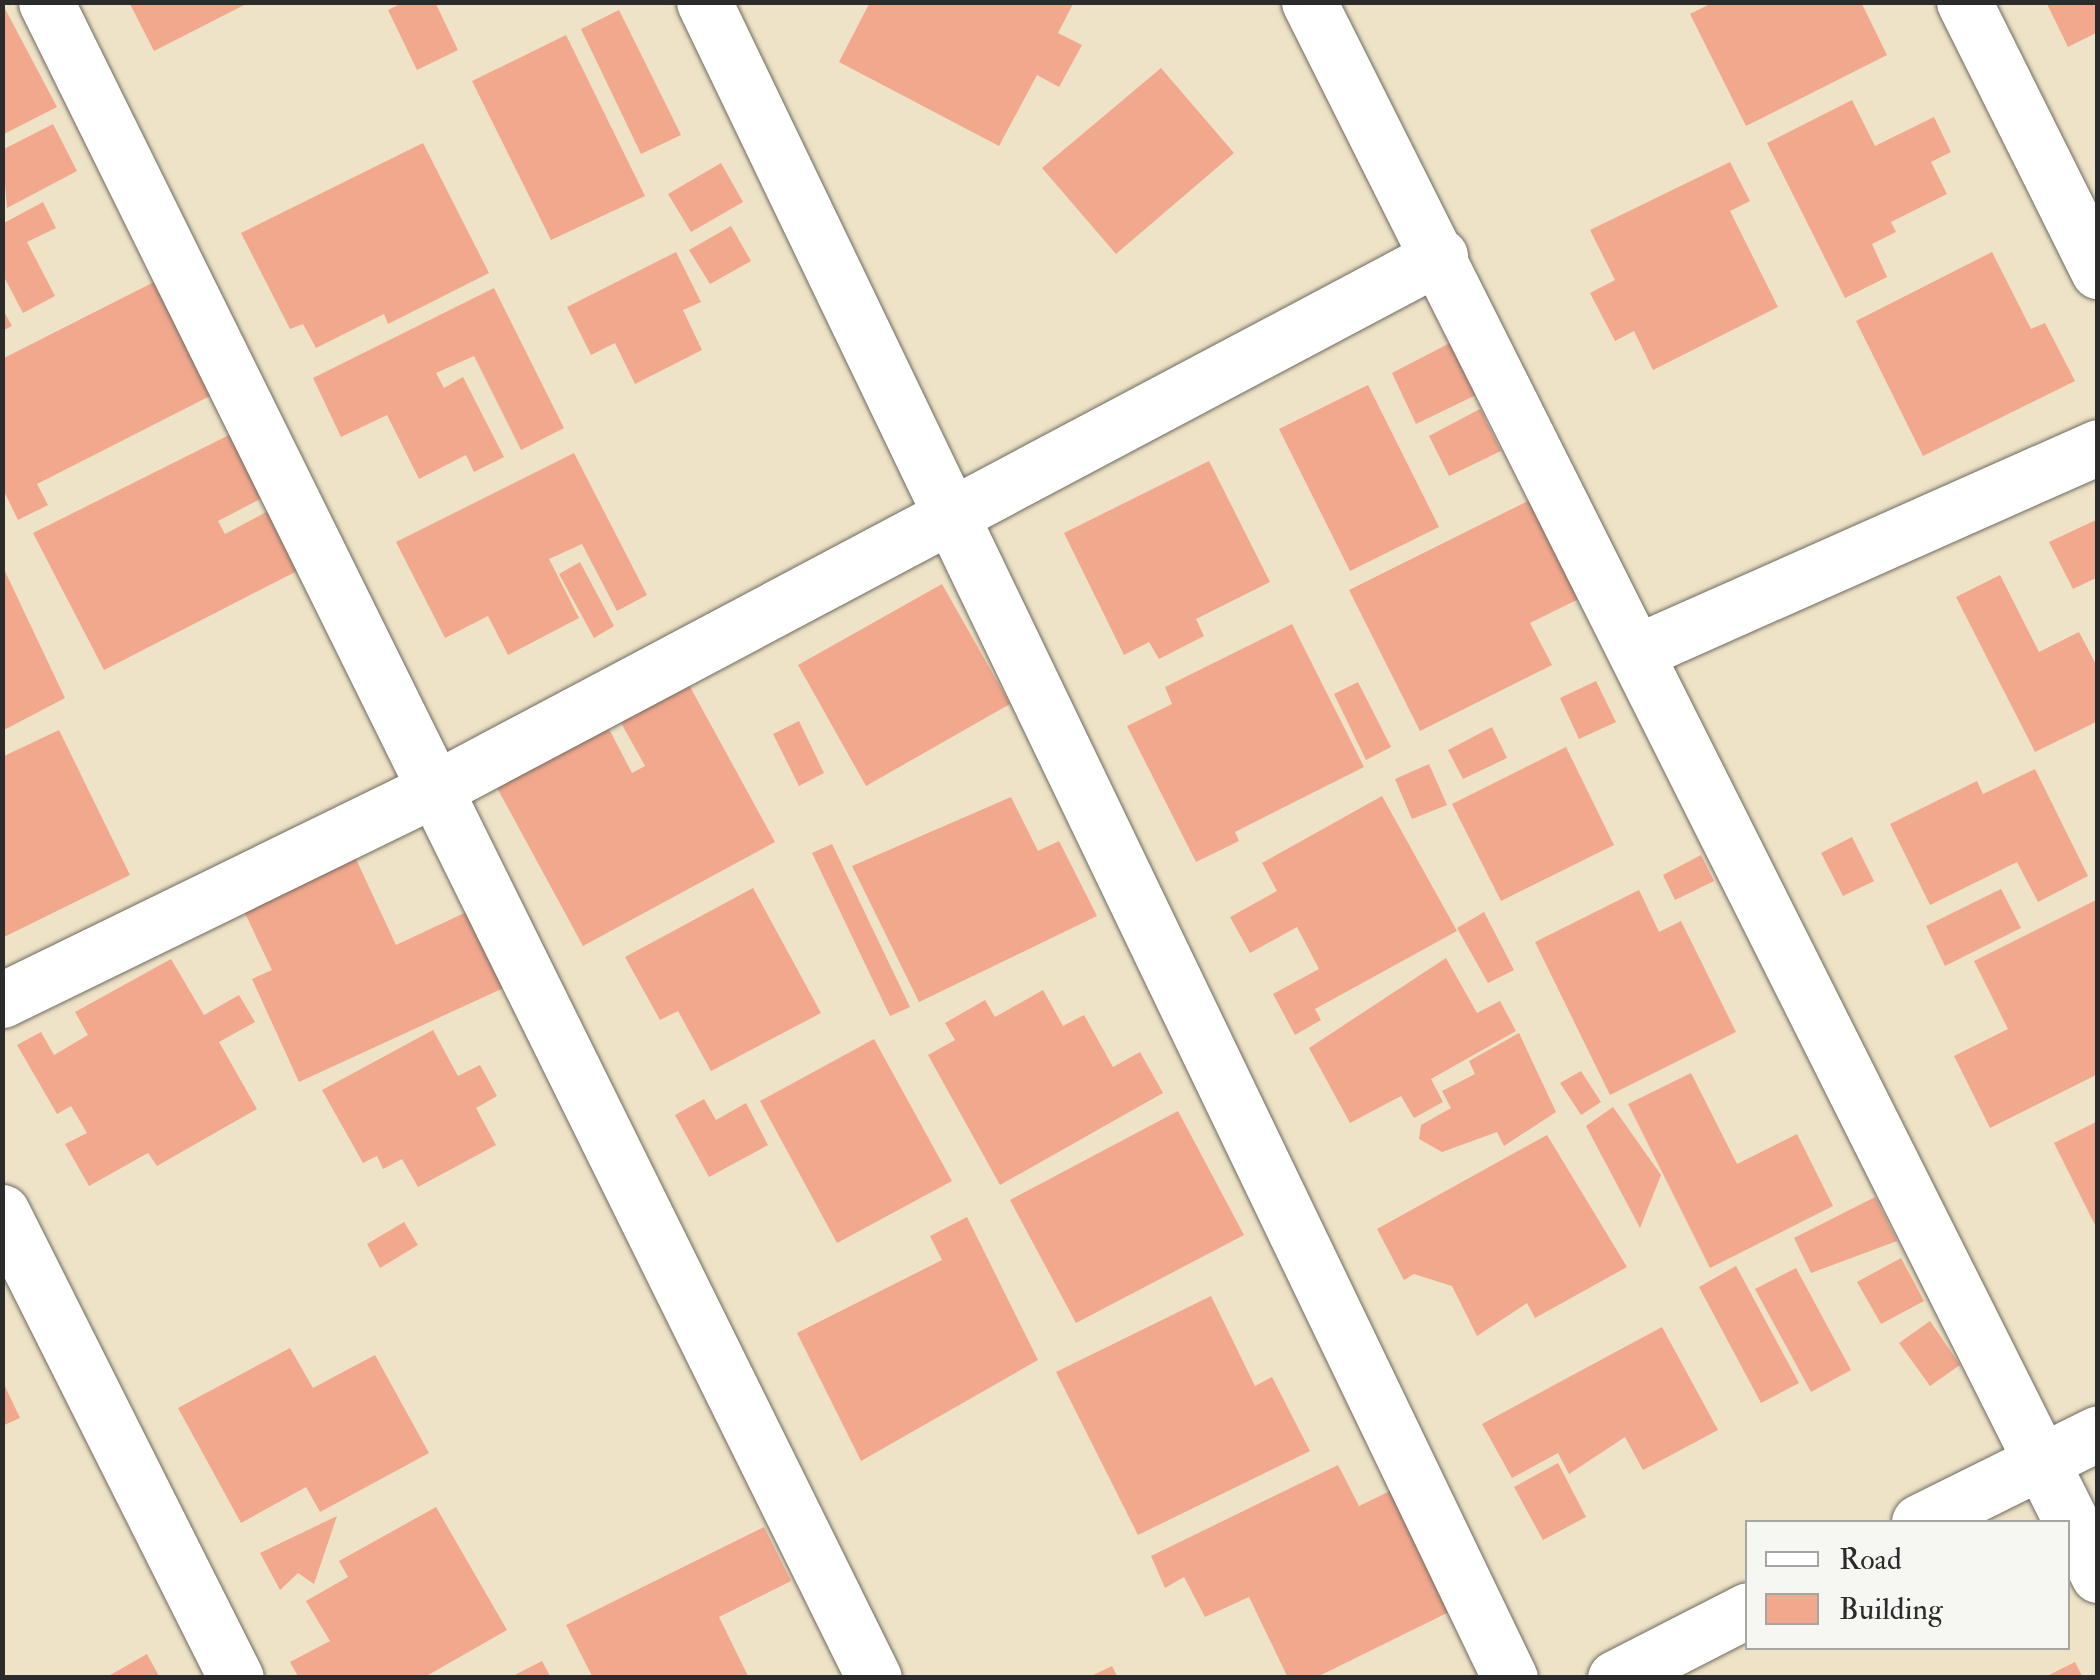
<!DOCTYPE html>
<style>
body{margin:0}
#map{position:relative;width:2100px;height:1680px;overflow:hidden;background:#eee3c6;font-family:"IM FELL Double Pica",serif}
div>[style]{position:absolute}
.building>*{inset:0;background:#f2a88d}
.roads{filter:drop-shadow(0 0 2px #6f6b61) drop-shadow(0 0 2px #6f6b61)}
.minor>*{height:55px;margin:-27.5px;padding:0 27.5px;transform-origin:27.5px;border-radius:27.5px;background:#fff}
.tertiary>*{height:55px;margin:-27.5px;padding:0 27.5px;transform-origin:27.5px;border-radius:27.5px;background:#fff}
span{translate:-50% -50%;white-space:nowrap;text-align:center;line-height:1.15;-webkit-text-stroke:8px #f6f6f2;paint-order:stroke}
.frame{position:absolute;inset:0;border:5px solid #2b2b2b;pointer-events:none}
.legend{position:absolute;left:1745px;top:1520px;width:325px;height:130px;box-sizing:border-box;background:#f6f6f2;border:2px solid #a5a5a2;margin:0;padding:12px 18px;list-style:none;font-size:30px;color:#2b2b2b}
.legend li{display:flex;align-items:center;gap:20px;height:50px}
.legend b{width:50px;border:2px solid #a5a5a2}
</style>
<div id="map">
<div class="building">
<div style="clip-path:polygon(129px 2px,250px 2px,154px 51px)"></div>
<div style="clip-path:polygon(404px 2px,435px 2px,458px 50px,417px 70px,388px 10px)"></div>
<div style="clip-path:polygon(870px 2px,1074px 2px,1058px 33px,1082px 45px,1059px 87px,1037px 75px,999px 146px,839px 62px)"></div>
<div style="clip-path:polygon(1714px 2px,1861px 2px,1887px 55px,1746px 126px,1690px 14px)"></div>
<div style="clip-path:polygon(2098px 2px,2098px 32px,2068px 47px,2047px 4px)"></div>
<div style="clip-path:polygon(2px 3px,57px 107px,2px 135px)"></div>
<div style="clip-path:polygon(619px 10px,681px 135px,641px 154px,581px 29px)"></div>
<div style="clip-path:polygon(566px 35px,645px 196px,551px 240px,472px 81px)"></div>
<div style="clip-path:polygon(1161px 68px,1234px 153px,1116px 254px,1042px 168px)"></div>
<div style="clip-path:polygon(1852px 100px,1875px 146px,1934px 117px,1951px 152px,1931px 162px,1947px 194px,1891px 222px,1896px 232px,1872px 244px,1887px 277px,1845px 298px,1767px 143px)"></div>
<div style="clip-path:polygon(53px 124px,77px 171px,7px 208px,2px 150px)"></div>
<div style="clip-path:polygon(423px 143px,489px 273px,388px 324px,384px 314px,316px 348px,303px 324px,290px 329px,241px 233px)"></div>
<div style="clip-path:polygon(1730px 162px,1750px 201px,1730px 211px,1778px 307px,1653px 370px,1634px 331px,1615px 341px,1590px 293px,1615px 280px,1590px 230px)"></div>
<div style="clip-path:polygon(721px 163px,743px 202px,691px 232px,668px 194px)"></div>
<div style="clip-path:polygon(43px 202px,56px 228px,27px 242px,55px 296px,23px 313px,2px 273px,2px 224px)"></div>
<div style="clip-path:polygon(731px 226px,751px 261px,710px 284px,689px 250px)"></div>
<div style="clip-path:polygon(676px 252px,701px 302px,683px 310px,702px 350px,635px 384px,615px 343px,591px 355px,567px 307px)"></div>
<div style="clip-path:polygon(1992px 252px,2031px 329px,2045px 323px,2075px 381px,1923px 456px,1856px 321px)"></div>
<div style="clip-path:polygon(154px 282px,212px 395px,37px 484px,48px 505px,18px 520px,3px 489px,2px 359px)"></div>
<div style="clip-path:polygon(494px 288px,564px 428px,521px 450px,474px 356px,436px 373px,444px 388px,463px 377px,504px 457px,474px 472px,466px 455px,419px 479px,387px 415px,341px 437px,313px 378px)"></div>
<div style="clip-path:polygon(2px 308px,12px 326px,2px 331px)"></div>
<div style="clip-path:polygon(1450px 343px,1476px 395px,1416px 424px,1392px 373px)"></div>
<div style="clip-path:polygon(1368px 385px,1439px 527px,1350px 571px,1279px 429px)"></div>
<div style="clip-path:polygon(1480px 409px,1501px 451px,1449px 476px,1429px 436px)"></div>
<div style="clip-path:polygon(231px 434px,264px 497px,218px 521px,225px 534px,270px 510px,301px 569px,104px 670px,33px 533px)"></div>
<div style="clip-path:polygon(574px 453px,647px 595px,617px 611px,582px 544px,549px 559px,579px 618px,508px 655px,488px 616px,445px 638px,396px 542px)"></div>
<div style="clip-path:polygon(1209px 461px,1270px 582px,1196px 619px,1204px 636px,1159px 659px,1149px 642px,1124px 655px,1064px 533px)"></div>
<div style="clip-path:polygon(1546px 492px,1595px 591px,1530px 623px,1552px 665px,1420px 731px,1349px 590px)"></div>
<div style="clip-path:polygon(2098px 519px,2098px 577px,2073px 589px,2049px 542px)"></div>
<div style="clip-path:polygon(580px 562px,614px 626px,594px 638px,559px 574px)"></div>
<div style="clip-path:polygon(2px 565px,65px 698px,2px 731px)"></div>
<div style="clip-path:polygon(2000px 575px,2039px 652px,2079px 632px,2098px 668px,2098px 721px,2035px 752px,1956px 597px)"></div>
<div style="clip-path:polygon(942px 584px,1010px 704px,866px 786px,798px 665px)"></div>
<div style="clip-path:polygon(1292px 624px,1364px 767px,1235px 832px,1239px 841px,1196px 862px,1127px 726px,1172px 704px,1165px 687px)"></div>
<div style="clip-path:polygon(683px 674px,775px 842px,583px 946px,490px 775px,598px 708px,632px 773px,645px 766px,615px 712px)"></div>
<div style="clip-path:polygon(1596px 681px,1616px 722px,1579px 739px,1560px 698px)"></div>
<div style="clip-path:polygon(1358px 682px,1391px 747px,1366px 760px,1334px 694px)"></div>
<div style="clip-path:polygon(799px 721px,824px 773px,799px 786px,773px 734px)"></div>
<div style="clip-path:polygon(1492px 727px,1507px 758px,1463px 779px,1448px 750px)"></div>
<div style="clip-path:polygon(59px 730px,130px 875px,2px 938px,2px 757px)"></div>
<div style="clip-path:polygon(1566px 747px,1614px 845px,1501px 901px,1452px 804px)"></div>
<div style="clip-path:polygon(1429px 764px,1447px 805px,1412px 819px,1395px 779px)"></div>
<div style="clip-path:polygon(2035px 769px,2088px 876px,2038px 902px,2017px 862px,1930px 905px,1890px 824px,1977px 781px,1983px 794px)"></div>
<div style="clip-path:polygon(1382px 796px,1457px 931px,1315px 1009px,1321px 1020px,1295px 1035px,1273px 994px,1319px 969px,1297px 927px,1250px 953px,1230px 917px,1277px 891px,1262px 863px)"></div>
<div style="clip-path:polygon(1011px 797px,1038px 851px,1059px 841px,1097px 916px,919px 1002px,852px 866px)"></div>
<div style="clip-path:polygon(1852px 837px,1874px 881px,1843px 896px,1821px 853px)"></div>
<div style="clip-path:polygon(832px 844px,910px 1007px,890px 1016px,812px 853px)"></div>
<div style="clip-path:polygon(1701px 855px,1714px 881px,1675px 900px,1663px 875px)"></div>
<div style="clip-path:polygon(355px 857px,396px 945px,475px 908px,510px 985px,299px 1082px,252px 979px,272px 970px,243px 909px)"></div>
<div style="clip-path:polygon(753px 888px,821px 1013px,711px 1071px,678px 1011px,660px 1020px,625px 957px)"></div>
<div style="clip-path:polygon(2001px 889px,2021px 928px,1945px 966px,1926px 926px)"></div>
<div style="clip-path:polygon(1639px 890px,1659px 932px,1681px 921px,1736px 1032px,1610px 1095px,1535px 942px)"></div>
<div style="clip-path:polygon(2098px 899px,2098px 1074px,1990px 1128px,1954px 1056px,2008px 1029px,1974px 961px)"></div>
<div style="clip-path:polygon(1484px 912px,1514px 970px,1488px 983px,1457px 928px)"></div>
<div style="clip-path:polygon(1446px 958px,1477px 1013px,1500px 1001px,1516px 1031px,1431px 1079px,1443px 1102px,1414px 1118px,1401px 1096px,1350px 1123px,1309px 1048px)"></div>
<div style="clip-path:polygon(171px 959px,204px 1015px,239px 995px,255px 1022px,219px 1042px,257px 1109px,157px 1166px,148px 1153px,89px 1186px,65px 1144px,87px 1133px,71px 1106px,57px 1114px,17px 1045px,41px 1032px,54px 1055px,88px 1035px,75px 1012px)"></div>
<div style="clip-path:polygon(1043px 990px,1063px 1026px,1084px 1015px,1113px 1067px,1140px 1052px,1163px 1093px,1000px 1185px,928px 1055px,955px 1040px,945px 1023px,985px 1000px,995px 1017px)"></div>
<div style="clip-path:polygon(433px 1030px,458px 1076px,480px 1065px,497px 1096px,476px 1108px,496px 1145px,418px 1187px,402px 1159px,383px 1169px,377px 1156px,363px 1163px,322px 1090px)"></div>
<div style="clip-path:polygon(1519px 1033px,1556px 1112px,1504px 1146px,1497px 1132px,1442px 1152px,1419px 1139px,1421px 1125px,1451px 1108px,1442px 1091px,1475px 1074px,1469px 1061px)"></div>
<div style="clip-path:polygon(874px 1039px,952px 1181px,837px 1243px,760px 1101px)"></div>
<div style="clip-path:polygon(1581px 1071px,1601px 1102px,1581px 1115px,1560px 1083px)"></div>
<div style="clip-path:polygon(1691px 1073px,1737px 1164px,1797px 1134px,1833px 1206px,1710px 1268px,1628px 1104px)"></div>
<div style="clip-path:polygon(704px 1099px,716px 1120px,746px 1103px,768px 1145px,709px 1177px,675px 1115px)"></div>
<div style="clip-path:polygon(1613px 1107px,1661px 1175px,1640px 1228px,1586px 1126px)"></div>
<div style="clip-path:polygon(1178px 1111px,1244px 1235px,1076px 1323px,1010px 1200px)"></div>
<div style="clip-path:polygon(2098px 1121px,2098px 1231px,2054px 1143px)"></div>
<div style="clip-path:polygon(1547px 1135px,1627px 1267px,1535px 1318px,1527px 1303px,1477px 1336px,1452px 1286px,1414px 1274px,1404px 1280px,1377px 1229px)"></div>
<div style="clip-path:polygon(1875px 1197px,1897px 1241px,1811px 1273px,1794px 1238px)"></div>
<div style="clip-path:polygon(967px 1217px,1038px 1360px,861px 1461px,797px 1333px,942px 1260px,930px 1236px)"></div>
<div style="clip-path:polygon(404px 1222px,418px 1245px,380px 1268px,367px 1244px)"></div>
<div style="clip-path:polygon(1901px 1258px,1924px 1301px,1881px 1324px,1857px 1282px)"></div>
<div style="clip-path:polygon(1736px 1266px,1799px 1383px,1761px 1403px,1699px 1287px)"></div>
<div style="clip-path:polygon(1796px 1268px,1851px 1370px,1811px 1392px,1755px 1289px)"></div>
<div style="clip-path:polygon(1211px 1296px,1255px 1386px,1272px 1377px,1310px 1451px,1138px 1535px,1056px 1372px)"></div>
<div style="clip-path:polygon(1930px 1321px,1960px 1365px,1930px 1386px,1899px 1343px)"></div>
<div style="clip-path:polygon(1662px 1327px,1718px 1430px,1643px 1470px,1625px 1437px,1569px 1474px,1558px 1453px,1512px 1478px,1482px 1424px)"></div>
<div style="clip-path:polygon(290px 1348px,313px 1388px,375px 1355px,429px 1453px,320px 1512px,306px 1487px,241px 1523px,178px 1408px)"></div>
<div style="clip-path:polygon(2px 1380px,20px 1418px,2px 1426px)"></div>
<div style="clip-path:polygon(1558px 1463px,1586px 1517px,1543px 1540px,1514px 1487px)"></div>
<div style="clip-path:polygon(1338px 1465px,1359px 1506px,1390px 1491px,1449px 1612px,1315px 1678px,1288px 1678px,1249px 1597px,1205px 1617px,1184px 1577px,1165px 1588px,1151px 1556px)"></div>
<div style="clip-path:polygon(436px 1507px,507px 1630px,423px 1678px,299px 1678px,290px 1662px,330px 1641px,306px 1601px,348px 1577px,339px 1561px)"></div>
<div style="clip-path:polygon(337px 1516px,314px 1584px,298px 1573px,280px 1590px,260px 1553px)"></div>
<div style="clip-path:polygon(764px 1527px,791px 1581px,719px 1617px,749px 1678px,593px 1678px,566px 1625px)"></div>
<div style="clip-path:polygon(147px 1654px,160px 1678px,105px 1678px)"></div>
<div style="clip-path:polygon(542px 1661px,551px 1678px,509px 1678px)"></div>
<div style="clip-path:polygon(2075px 1662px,2083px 1678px,2043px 1678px)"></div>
<div style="clip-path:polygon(1112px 1666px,1118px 1678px,1087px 1678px)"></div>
</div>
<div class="roads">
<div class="minor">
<div style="left:46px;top:2px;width:1869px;rotate:63.71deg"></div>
<div style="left:704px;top:2px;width:1860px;rotate:64.32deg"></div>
<div style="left:1309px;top:2px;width:1760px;rotate:63.36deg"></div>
<div style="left:1964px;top:2px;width:301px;rotate:63.5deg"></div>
<div style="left:1641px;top:650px;width:500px;rotate:-23.95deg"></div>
<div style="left:2px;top:1000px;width:479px;rotate:-26deg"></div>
<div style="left:433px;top:790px;width:1140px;rotate:-27.94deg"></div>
<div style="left:2px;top:1212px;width:521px;rotate:63.34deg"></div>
</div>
<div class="tertiary">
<div style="left:1919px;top:1522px;width:200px;rotate:-26.4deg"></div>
<div style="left:1615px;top:1678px;width:149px;rotate:-27.1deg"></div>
</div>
</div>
<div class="frame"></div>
<ul class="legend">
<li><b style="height:12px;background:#fff"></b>Road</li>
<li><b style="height:28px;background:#f2a88d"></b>Building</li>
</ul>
</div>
